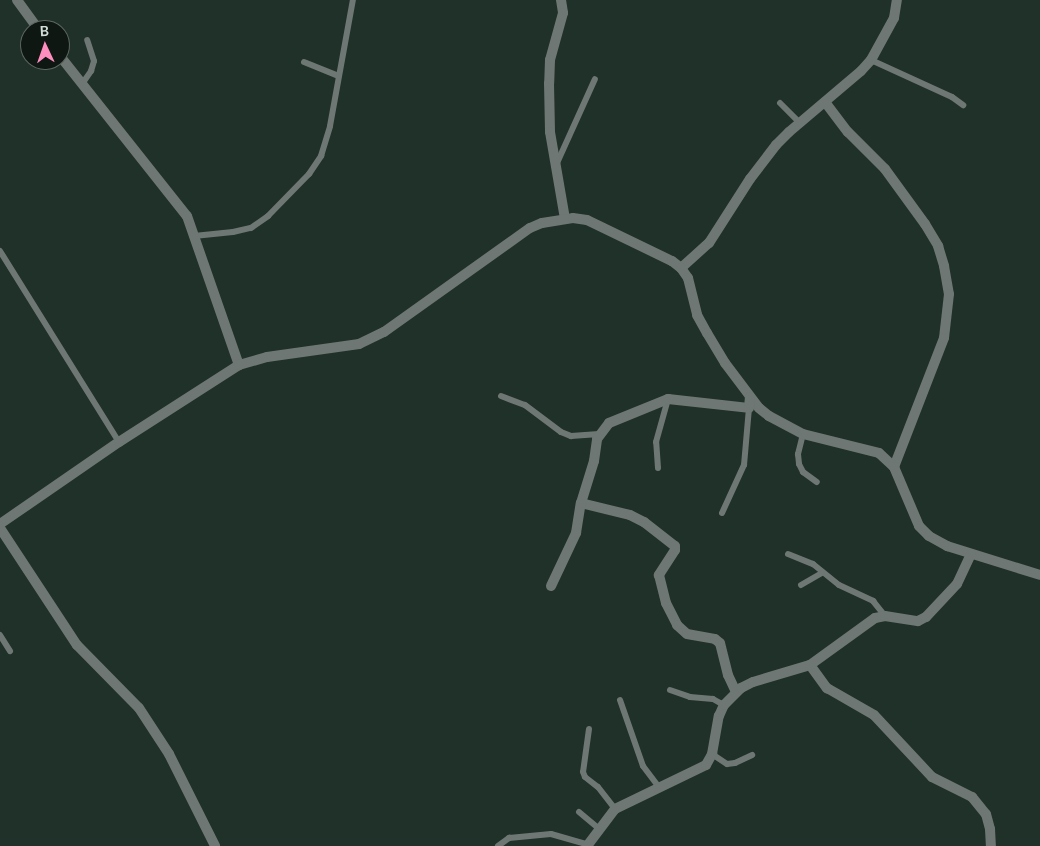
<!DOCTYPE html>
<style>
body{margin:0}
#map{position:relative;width:1040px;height:846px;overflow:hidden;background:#1f3129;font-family:Lato,sans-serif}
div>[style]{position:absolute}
.lane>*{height:6px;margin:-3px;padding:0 3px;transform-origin:3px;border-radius:3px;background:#6e7773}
.street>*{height:10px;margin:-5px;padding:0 5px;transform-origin:5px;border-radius:5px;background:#6e7773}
span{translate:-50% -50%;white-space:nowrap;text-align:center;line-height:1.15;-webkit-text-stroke:4px #0f1713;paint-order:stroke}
.north{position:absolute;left:20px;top:20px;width:50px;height:50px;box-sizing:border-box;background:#0f1713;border:1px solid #5d6762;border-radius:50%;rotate:357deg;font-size:14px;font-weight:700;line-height:20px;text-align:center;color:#d3ded8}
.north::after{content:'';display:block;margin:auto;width:18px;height:22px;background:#fd8ebe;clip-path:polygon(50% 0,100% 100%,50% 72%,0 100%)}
</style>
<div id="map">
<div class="lane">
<div style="left:871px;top:60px;width:89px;rotate:24.6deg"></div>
<div style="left:952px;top:97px;width:14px;rotate:36deg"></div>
<div style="left:304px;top:62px;width:37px;rotate:22deg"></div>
<div style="left:82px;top:84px;width:16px;rotate:-55deg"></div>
<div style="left:91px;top:71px;width:10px;rotate:-73deg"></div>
<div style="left:94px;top:61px;width:22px;rotate:-108deg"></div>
<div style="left:780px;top:103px;width:28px;rotate:45deg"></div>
<div style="left:557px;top:163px;width:92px;rotate:-65.7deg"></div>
<div style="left:194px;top:236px;width:39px;rotate:-6deg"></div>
<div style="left:233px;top:232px;width:18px;rotate:-13deg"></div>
<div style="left:251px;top:228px;width:21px;rotate:-35deg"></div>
<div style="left:268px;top:216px;width:59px;rotate:-45.7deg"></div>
<div style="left:309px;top:174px;width:22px;rotate:-56deg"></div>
<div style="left:321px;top:156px;width:31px;rotate:-73deg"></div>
<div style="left:330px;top:126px;width:128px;rotate:-79.7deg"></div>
<div style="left:0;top:251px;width:225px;rotate:58.1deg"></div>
<div style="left:501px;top:396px;width:26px;rotate:21deg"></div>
<div style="left:525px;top:405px;width:45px;rotate:36.9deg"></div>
<div style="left:561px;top:432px;width:11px;rotate:22deg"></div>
<div style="left:571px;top:436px;width:28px;rotate:-4deg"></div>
<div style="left:803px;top:434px;width:21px;rotate:104deg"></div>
<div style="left:798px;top:454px;width:10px;rotate:84deg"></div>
<div style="left:799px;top:464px;width:9px;rotate:63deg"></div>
<div style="left:803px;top:472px;width:17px;rotate:36deg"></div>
<div style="left:658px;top:468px;width:26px;rotate:-94deg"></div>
<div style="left:656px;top:442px;width:45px;rotate:-74.4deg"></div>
<div style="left:722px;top:513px;width:53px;rotate:-65.4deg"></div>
<div style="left:744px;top:465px;width:57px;rotate:-85deg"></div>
<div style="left:788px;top:554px;width:27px;rotate:22deg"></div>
<div style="left:813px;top:564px;width:33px;rotate:39deg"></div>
<div style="left:839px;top:585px;width:38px;rotate:25deg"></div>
<div style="left:873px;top:601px;width:19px;rotate:51deg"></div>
<div style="left:801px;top:585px;width:24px;rotate:-30deg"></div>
<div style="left:0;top:635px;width:19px;rotate:58deg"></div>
<div style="left:670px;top:690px;width:21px;rotate:19deg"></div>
<div style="left:690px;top:697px;width:23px;rotate:5deg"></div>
<div style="left:713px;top:699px;width:13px;rotate:29deg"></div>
<div style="left:620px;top:700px;width:70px;rotate:70.8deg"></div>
<div style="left:643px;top:766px;width:26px;rotate:53deg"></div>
<div style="left:589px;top:729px;width:43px;rotate:97.9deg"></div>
<div style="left:583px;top:772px;width:5px;rotate:68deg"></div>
<div style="left:585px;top:777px;width:16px;rotate:38deg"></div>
<div style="left:598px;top:787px;width:28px;rotate:52deg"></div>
<div style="left:712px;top:754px;width:18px;rotate:34deg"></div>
<div style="left:727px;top:764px;width:8px;rotate:-7deg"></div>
<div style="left:735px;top:763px;width:19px;rotate:-25deg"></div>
<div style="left:579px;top:812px;width:25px;rotate:40deg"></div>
<div style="left:498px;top:846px;width:14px;rotate:-36deg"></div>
<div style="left:509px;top:838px;width:42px;rotate:-5.4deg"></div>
<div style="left:551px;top:834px;width:37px;rotate:16deg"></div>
</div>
<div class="street">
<div style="left:17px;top:0;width:37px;rotate:54deg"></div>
<div style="left:561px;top:0;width:13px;rotate:81deg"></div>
<div style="left:563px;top:13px;width:49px;rotate:105.5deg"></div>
<div style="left:550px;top:60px;width:23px;rotate:92deg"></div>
<div style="left:549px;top:83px;width:49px;rotate:88.8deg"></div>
<div style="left:550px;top:132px;width:88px;rotate:80.2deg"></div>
<div style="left:60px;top:56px;width:204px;rotate:51.6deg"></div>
<div style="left:187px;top:216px;width:158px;rotate:70.8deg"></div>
<div style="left:825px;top:102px;width:38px;rotate:53deg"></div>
<div style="left:848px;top:132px;width:52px;rotate:45deg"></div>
<div style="left:885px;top:169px;width:68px;rotate:54deg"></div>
<div style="left:925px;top:224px;width:26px;rotate:59deg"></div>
<div style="left:938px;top:246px;width:21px;rotate:73deg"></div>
<div style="left:944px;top:266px;width:28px;rotate:80deg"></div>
<div style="left:949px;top:294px;width:44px;rotate:96.5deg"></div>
<div style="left:944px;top:338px;width:138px;rotate:111.2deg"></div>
<div style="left:681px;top:268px;width:38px;rotate:-42deg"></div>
<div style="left:709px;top:243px;width:76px;rotate:-57.4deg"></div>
<div style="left:750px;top:179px;width:43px;rotate:-52.6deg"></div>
<div style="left:776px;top:145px;width:18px;rotate:-45deg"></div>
<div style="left:789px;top:132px;width:94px;rotate:-40.3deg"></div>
<div style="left:861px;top:71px;width:15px;rotate:-48deg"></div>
<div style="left:871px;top:60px;width:48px;rotate:-61.3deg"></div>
<div style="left:894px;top:18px;width:18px;rotate:-81deg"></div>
<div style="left:581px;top:503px;width:50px;rotate:13.8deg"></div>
<div style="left:630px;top:515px;width:16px;rotate:27deg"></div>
<div style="left:644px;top:522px;width:39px;rotate:38deg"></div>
<div style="left:675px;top:546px;width:4px;rotate:90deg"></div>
<div style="left:675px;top:550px;width:30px;rotate:123deg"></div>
<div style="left:659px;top:575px;width:29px;rotate:76deg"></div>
<div style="left:666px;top:603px;width:25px;rotate:63deg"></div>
<div style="left:677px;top:625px;width:13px;rotate:42deg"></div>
<div style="left:687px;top:634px;width:28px;rotate:10deg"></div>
<div style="left:715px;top:639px;width:6px;rotate:39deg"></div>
<div style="left:720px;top:643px;width:33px;rotate:76deg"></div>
<div style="left:728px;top:675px;width:19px;rotate:65deg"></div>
<div style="left:0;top:524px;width:145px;rotate:-34.6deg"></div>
<div style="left:119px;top:442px;width:143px;rotate:-32.7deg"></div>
<div style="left:239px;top:365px;width:29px;rotate:-16deg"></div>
<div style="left:267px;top:357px;width:93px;rotate:-8deg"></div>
<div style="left:359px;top:344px;width:28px;rotate:-26deg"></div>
<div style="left:384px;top:332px;width:179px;rotate:-35.5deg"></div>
<div style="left:530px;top:228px;width:13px;rotate:-23deg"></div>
<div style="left:542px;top:223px;width:31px;rotate:-9deg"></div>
<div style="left:573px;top:218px;width:14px;rotate:8deg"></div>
<div style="left:587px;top:220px;width:94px;rotate:25.8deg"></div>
<div style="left:672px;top:261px;width:11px;rotate:38deg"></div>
<div style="left:681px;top:268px;width:12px;rotate:55deg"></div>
<div style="left:688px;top:278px;width:38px;rotate:76deg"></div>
<div style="left:697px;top:315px;width:21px;rotate:61deg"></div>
<div style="left:707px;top:333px;width:35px;rotate:59deg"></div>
<div style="left:725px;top:363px;width:56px;rotate:52.9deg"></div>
<div style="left:759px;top:408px;width:13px;rotate:39deg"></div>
<div style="left:769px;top:416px;width:38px;rotate:28deg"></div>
<div style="left:803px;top:434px;width:78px;rotate:14deg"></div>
<div style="left:879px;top:453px;width:21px;rotate:43deg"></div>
<div style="left:894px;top:467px;width:64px;rotate:67deg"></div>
<div style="left:919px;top:526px;width:14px;rotate:45deg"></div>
<div style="left:929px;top:536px;width:21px;rotate:29deg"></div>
<div style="left:947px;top:546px;width:97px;rotate:17.3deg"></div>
<div style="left:0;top:528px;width:140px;rotate:56.7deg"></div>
<div style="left:77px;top:645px;width:88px;rotate:45.5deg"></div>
<div style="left:139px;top:708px;width:55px;rotate:56.9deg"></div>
<div style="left:169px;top:754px;width:103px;rotate:63.4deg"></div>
<div style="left:551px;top:586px;width:59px;rotate:-64.7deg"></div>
<div style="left:576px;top:533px;width:30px;rotate:-81deg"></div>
<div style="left:581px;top:503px;width:44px;rotate:-72.8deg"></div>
<div style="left:594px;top:461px;width:22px;rotate:-82deg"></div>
<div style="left:597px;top:439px;width:20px;rotate:-53deg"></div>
<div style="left:609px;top:423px;width:64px;rotate:-22.1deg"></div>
<div style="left:668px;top:399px;width:81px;rotate:6.3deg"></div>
<div style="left:749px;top:408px;width:11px;rotate:-85deg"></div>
<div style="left:810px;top:665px;width:29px;rotate:54deg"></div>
<div style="left:827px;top:688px;width:54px;rotate:29.9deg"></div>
<div style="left:874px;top:715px;width:85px;rotate:46.9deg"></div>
<div style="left:932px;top:777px;width:45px;rotate:26.6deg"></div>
<div style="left:972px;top:797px;width:22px;rotate:51deg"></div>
<div style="left:986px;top:814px;width:16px;rotate:75deg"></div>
<div style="left:990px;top:829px;width:17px;rotate:87deg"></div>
<div style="left:587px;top:846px;width:46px;rotate:-52.9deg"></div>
<div style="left:615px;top:809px;width:101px;rotate:-25.8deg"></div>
<div style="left:706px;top:765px;width:13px;rotate:-61deg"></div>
<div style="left:712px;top:754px;width:39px;rotate:-80deg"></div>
<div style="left:719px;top:716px;width:12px;rotate:-66deg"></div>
<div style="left:724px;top:705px;width:24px;rotate:-45deg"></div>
<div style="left:741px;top:688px;width:13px;rotate:-27deg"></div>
<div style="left:753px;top:682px;width:59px;rotate:-16.6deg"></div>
<div style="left:810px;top:665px;width:80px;rotate:-35.9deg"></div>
<div style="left:875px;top:618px;width:10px;rotate:-11deg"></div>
<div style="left:885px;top:616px;width:33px;rotate:9deg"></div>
<div style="left:918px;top:621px;width:9px;rotate:-27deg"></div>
<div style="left:926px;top:617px;width:45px;rotate:-46.8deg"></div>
<div style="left:957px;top:584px;width:33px;rotate:-65deg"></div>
</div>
<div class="north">B</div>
</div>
